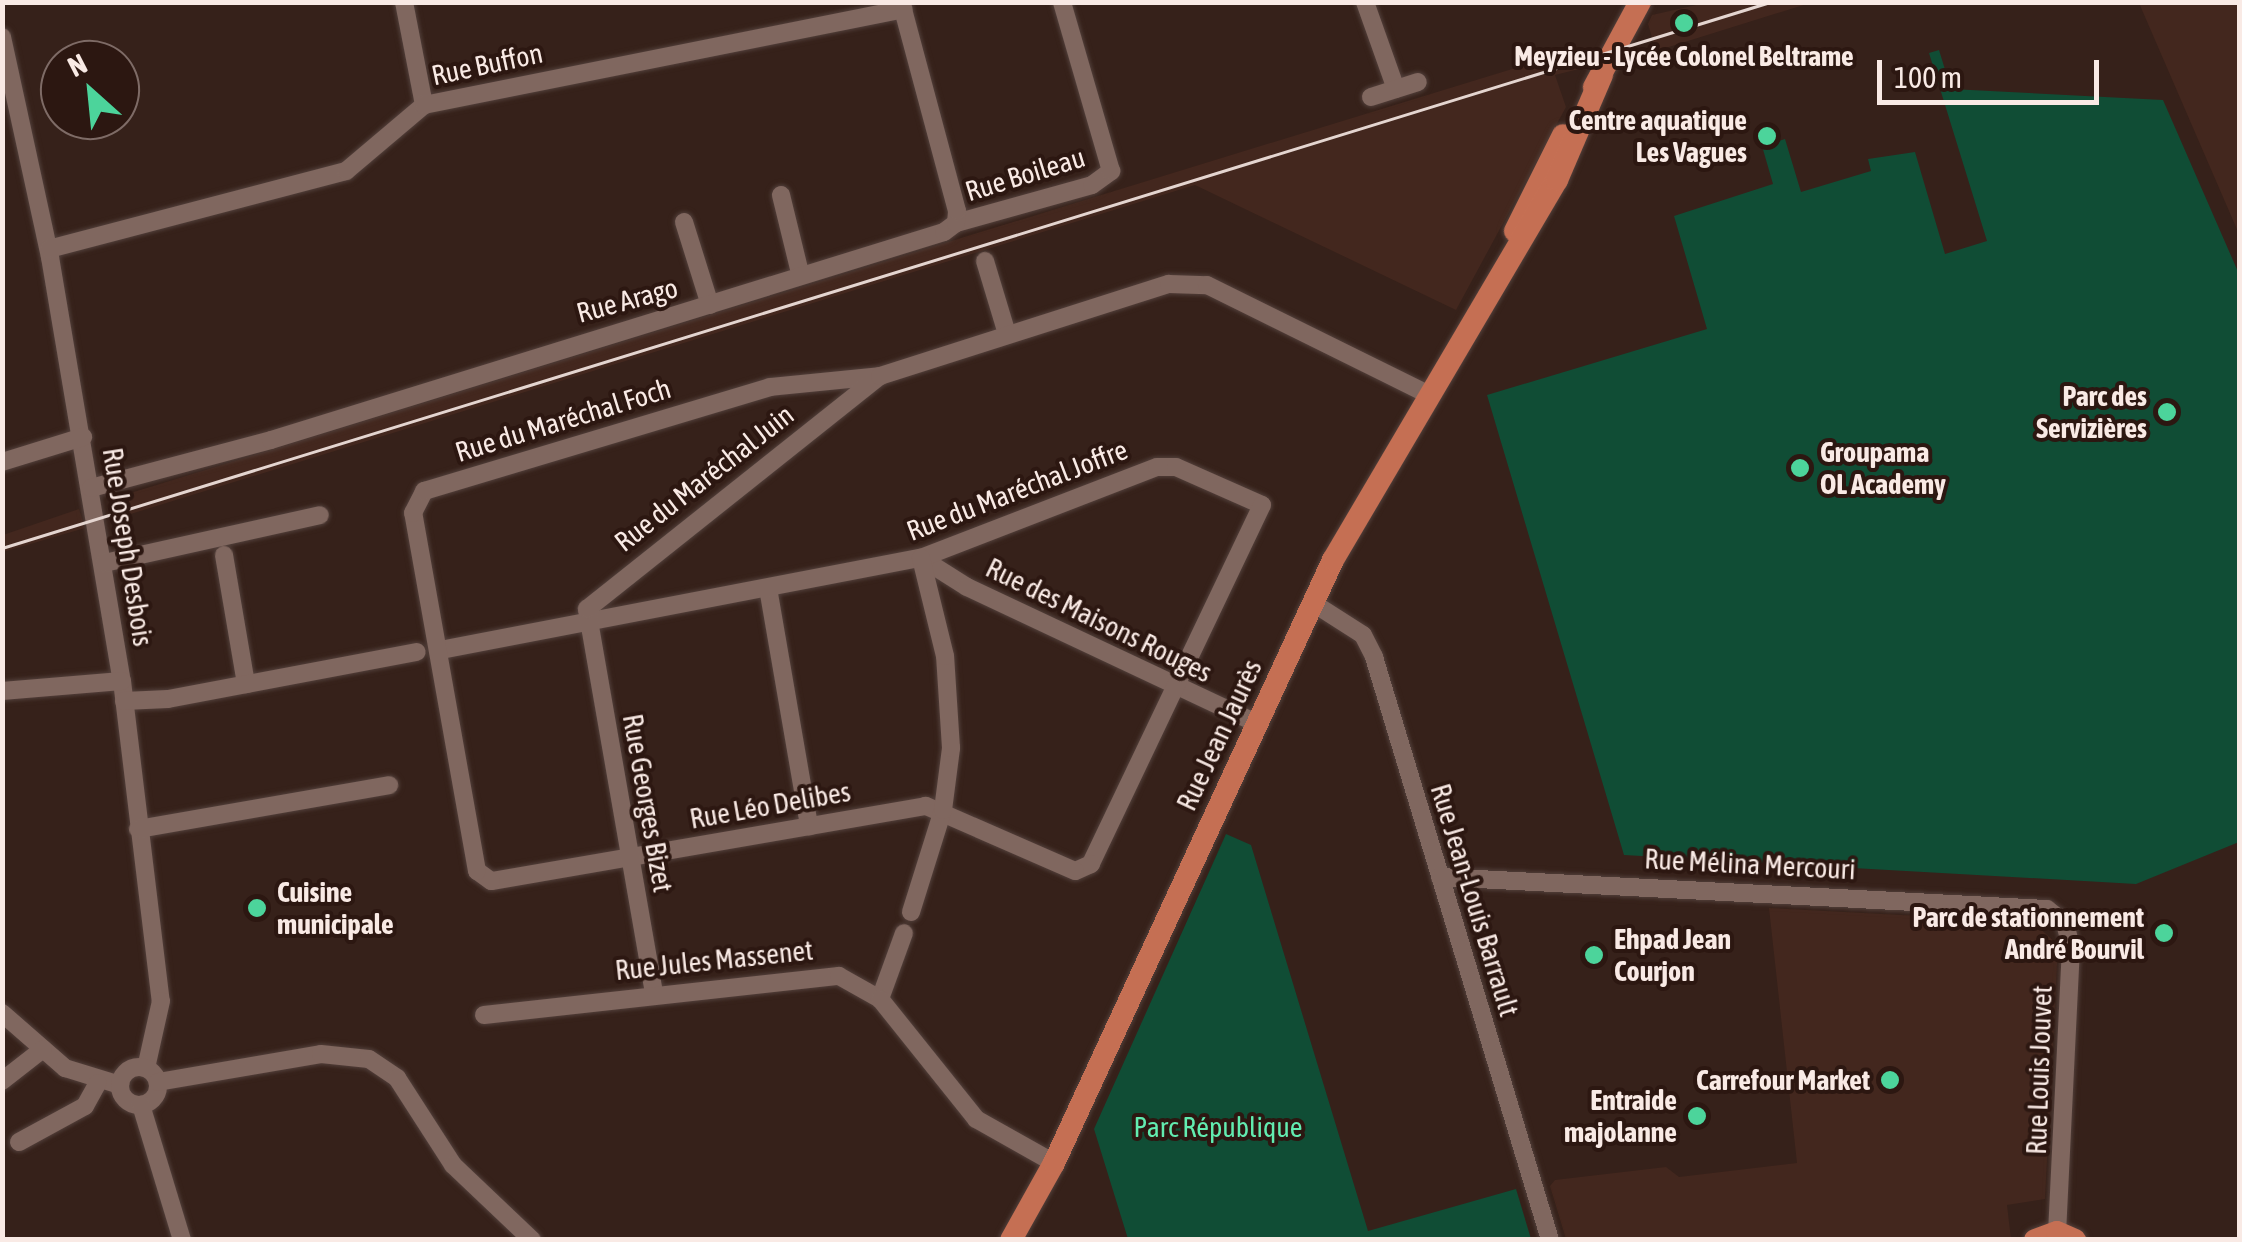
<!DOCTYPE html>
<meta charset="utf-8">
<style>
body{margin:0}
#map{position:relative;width:2242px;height:1242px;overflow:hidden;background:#36211a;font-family:"Asap Condensed",sans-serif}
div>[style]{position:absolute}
.built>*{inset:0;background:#43271e}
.green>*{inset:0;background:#104d35}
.roads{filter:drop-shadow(0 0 2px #52403b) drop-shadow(0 0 2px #52403b)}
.minor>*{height:18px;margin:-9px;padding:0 9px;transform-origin:9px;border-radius:9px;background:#80675f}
.minor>.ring{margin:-9px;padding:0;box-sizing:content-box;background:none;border:18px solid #80675f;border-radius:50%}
.major>*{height:22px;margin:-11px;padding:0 11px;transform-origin:11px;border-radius:11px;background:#c56f53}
.tram>*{height:2.5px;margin:-1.25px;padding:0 1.25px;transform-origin:1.25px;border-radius:1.25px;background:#e4d5d0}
.dots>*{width:28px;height:28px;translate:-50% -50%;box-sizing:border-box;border:5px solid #2c1711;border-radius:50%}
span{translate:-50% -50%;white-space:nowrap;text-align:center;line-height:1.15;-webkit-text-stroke:8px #2c1711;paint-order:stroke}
.poi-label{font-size:28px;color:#f9eae5;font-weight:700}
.right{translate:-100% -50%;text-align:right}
.left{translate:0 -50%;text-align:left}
.street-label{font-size:28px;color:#f9eae5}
.park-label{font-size:28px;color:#62ecb0}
.frame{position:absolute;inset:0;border:5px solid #f9eae5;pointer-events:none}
.north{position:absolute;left:40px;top:40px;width:100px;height:100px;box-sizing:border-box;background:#2c1711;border:2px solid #7e6b66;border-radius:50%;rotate:333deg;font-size:28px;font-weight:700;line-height:40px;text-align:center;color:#f9eae5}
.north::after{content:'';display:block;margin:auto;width:35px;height:45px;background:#4cd49b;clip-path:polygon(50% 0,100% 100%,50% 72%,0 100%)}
.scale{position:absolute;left:1877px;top:60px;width:222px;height:45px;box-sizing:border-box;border:5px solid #f9eae5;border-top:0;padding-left:12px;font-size:30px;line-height:35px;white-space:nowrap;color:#f9eae5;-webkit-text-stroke:8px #2c1711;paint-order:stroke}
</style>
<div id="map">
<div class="built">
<div style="clip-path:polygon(1705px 3px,1705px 2px,1810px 3px,1656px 51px,1648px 24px,1652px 15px)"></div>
<div style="clip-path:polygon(2139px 3px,2239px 3px,2239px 234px)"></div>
<div style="clip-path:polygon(1577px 49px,1583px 68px,1555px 75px,1566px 107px,1456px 310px,1195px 185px,121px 517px,114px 498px)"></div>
<div style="clip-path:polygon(79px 509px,85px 528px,3px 552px,3px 535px)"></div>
<div style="clip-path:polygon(1769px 908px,2033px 922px,2058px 945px,2045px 1199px,2007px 1205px,2011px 1239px,1566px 1239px,1550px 1186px,1555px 1180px,1666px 1167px,1679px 1177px,1797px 1163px)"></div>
</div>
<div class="green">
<div style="clip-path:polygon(1939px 50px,1951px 89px,2163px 100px,2239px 274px,2239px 842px,2136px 884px,1624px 855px,1487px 395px,1707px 329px,1674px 216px,1773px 184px,1762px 146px,1785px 139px,1801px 192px,1871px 171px,1868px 159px,1915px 152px,1945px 254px,1987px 241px,1929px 53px)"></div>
<div style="clip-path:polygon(1226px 834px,1251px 845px,1368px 1231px,1516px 1189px,1531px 1239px,1128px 1239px,1094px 1129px)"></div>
</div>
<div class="roads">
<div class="minor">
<div style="left:404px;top:2px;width:105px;rotate:79deg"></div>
<div style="left:1365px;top:2px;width:92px;rotate:70.4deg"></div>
<div style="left:2px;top:37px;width:225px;rotate:77.7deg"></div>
<div style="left:50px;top:257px;width:430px;rotate:80.4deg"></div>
<div style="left:122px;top:681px;width:322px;rotate:83.1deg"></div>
<div style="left:161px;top:1001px;width:69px;rotate:102.6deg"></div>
<div style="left:1371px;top:97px;width:49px;rotate:-17.7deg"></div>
<div style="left:781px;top:195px;width:80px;rotate:76.3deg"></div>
<div style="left:684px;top:222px;width:87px;rotate:72.6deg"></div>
<div style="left:956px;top:223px;width:141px;rotate:-15.6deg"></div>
<div style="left:1092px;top:185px;width:24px;rotate:-36deg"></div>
<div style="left:1111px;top:171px;width:176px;rotate:-106.2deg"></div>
<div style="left:49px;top:249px;width:307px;rotate:-14.7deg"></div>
<div style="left:346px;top:171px;width:102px;rotate:-40.2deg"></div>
<div style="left:424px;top:105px;width:489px;rotate:-11.3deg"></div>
<div style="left:985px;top:261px;width:76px;rotate:73.2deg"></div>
<div style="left:2px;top:462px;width:85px;rotate:-17.2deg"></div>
<div style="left:91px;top:488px;width:186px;rotate:-14.9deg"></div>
<div style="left:271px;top:440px;width:704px;rotate:-17.17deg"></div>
<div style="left:944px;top:232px;width:15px;rotate:-37deg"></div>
<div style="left:956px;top:223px;width:12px;rotate:-85deg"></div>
<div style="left:957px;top:211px;width:216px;rotate:-105deg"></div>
<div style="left:224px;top:555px;width:131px;rotate:80.3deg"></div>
<div style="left:921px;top:558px;width:54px;rotate:32.2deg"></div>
<div style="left:967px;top:587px;width:322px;rotate:25.2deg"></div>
<div style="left:104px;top:563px;width:221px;rotate:-12.5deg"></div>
<div style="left:768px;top:588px;width:242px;rotate:80.2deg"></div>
<div style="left:1313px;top:603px;width:59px;rotate:32.6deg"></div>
<div style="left:1363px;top:635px;width:25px;rotate:63deg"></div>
<div style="left:1374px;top:657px;width:609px;rotate:73.2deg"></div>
<div style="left:441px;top:650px;width:489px;rotate:-10.9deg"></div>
<div style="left:921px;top:558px;width:253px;rotate:-21.1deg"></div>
<div style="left:1157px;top:467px;width:19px"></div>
<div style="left:1176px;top:467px;width:94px;rotate:23.8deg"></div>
<div style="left:1262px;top:505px;width:398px;rotate:115.5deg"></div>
<div style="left:1091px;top:864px;width:17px;rotate:156deg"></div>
<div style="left:1075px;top:871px;width:163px;rotate:-156.4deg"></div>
<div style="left:926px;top:806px;width:441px;rotate:170.2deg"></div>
<div style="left:491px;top:881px;width:17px;rotate:-144deg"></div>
<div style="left:477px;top:871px;width:364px;rotate:-100.1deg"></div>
<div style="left:413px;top:513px;width:25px;rotate:-63deg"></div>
<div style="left:424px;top:491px;width:361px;rotate:-16.7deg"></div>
<div style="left:770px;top:387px;width:111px;rotate:-5.7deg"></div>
<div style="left:2px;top:691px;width:120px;rotate:-4.8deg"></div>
<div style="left:124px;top:701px;width:44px;rotate:-2.6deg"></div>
<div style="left:168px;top:699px;width:253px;rotate:-10.7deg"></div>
<div style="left:138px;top:829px;width:255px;rotate:-9.9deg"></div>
<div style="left:1440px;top:877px;width:608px;rotate:3.02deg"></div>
<div style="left:2047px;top:909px;width:23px;rotate:38deg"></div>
<div style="left:2065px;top:923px;width:25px;rotate:76deg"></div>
<div style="left:2071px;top:947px;width:285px;rotate:92.8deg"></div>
<div style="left:911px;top:912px;width:107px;rotate:-72.6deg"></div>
<div style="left:943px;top:810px;width:63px;rotate:-82.6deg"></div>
<div style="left:951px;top:748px;width:92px;rotate:-93.7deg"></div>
<div style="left:945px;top:656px;width:101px;rotate:-103.8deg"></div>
<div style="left:654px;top:993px;width:390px;rotate:-99.9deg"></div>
<div style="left:587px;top:609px;width:374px;rotate:-38.5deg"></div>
<div style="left:880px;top:376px;width:303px;rotate:-17.7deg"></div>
<div style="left:1169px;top:284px;width:38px;rotate:2deg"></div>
<div style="left:1207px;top:285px;width:249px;rotate:26.3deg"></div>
<div style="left:880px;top:999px;width:70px;rotate:-70deg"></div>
<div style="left:2px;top:1013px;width:84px;rotate:41.1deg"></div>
<div style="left:65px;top:1068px;width:58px;rotate:17.2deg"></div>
<div style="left:484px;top:1015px;width:357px;rotate:-6.3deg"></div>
<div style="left:839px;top:976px;width:47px;rotate:29.3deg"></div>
<div style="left:880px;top:999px;width:154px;rotate:51.3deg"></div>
<div style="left:976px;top:1119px;width:90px;rotate:29.4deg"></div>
<div class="ring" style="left:120px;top:1067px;width:20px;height:20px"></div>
<div style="left:2px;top:1081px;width:52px;rotate:-38deg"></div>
<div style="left:158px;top:1082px;width:165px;rotate:-9.7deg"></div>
<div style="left:321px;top:1054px;width:48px;rotate:5.9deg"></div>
<div style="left:369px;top:1059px;width:34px;rotate:34deg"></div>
<div style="left:397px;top:1078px;width:103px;rotate:57.2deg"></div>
<div style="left:453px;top:1165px;width:109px;rotate:43.5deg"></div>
<div style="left:141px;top:1105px;width:141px;rotate:73.1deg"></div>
<div style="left:19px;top:1142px;width:75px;rotate:-28.6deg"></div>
<div style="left:85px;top:1106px;width:26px;rotate:-61deg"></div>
</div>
<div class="major">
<div style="left:1594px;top:87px;width:97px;rotate:-61.6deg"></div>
<div style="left:1515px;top:231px;width:107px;rotate:-63.4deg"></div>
<div style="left:1011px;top:1240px;width:88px;rotate:-60.8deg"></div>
<div style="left:1054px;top:1163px;width:664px;rotate:-65.17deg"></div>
<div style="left:1333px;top:560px;width:441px;rotate:-59.5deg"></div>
<div style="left:1557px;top:180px;width:114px;rotate:-66.8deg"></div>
<div style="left:2035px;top:1240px;width:23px;rotate:-20deg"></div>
<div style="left:2057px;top:1232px;width:20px;rotate:24deg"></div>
</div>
</div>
<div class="tram">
<div style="left:2px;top:548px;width:1850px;rotate:-17.16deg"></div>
</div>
<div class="dots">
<div style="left:1684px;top:23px;background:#4cd49b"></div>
<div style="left:1767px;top:136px;background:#4cd49b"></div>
<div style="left:2167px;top:412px;background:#4cd49b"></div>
<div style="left:1800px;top:468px;background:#4cd49b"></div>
<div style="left:257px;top:908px;background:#4cd49b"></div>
<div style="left:2164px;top:933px;background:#4cd49b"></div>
<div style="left:1594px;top:955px;background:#4cd49b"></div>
<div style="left:1890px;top:1080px;background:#4cd49b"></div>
<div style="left:1697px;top:1116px;background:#4cd49b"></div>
</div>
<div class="poi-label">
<span style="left:1684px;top:56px">Meyzieu - Lycée Colonel Beltrame</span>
<span class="right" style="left:1747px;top:136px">Centre aquatique<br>Les Vagues</span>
<span class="right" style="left:2147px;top:412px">Parc des<br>Servizières</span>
<span class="left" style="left:1820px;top:468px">Groupama<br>OL Academy</span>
<span class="left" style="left:277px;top:908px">Cuisine<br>municipale</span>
<span class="right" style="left:2144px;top:933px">Parc de stationnement<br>André Bourvil</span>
<span class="left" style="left:1614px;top:955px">Ehpad Jean<br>Courjon</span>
<span class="right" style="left:1870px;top:1080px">Carrefour Market</span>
<span class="right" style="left:1677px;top:1116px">Entraide<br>majolanne</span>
</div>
<div class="street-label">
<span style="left:487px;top:64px;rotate:-12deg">Rue Buffon</span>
<span style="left:1025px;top:174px;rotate:-17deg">Rue Boileau</span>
<span style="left:627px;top:300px;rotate:-15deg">Rue Arago</span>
<span style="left:563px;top:420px;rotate:-17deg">Rue du Maréchal Foch</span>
<span style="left:704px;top:478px;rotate:-38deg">Rue du Maréchal Juin</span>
<span style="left:1017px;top:490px;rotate:-21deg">Rue du Maréchal Joffre</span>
<span style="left:128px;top:547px;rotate:81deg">Rue Joseph Desbois</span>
<span style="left:1099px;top:620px;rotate:26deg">Rue des Maisons Rouges</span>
<span style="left:1219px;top:735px;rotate:-65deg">Rue Jean Jaurès</span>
<span style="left:648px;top:803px;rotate:80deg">Rue Georges Bizet</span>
<span style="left:770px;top:805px;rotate:-10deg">Rue Léo Delibes</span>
<span style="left:1750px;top:864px;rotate:3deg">Rue Mélina Mercouri</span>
<span style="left:1475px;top:900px;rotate:73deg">Rue Jean-Louis Barrault</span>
<span style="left:714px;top:960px;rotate:-6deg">Rue Jules Massenet</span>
<span style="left:2039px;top:1070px;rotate:-88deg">Rue Louis Jouvet</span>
</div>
<div class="park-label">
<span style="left:1218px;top:1127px">Parc République</span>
</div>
<div class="frame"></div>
<div class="north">N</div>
<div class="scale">100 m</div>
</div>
